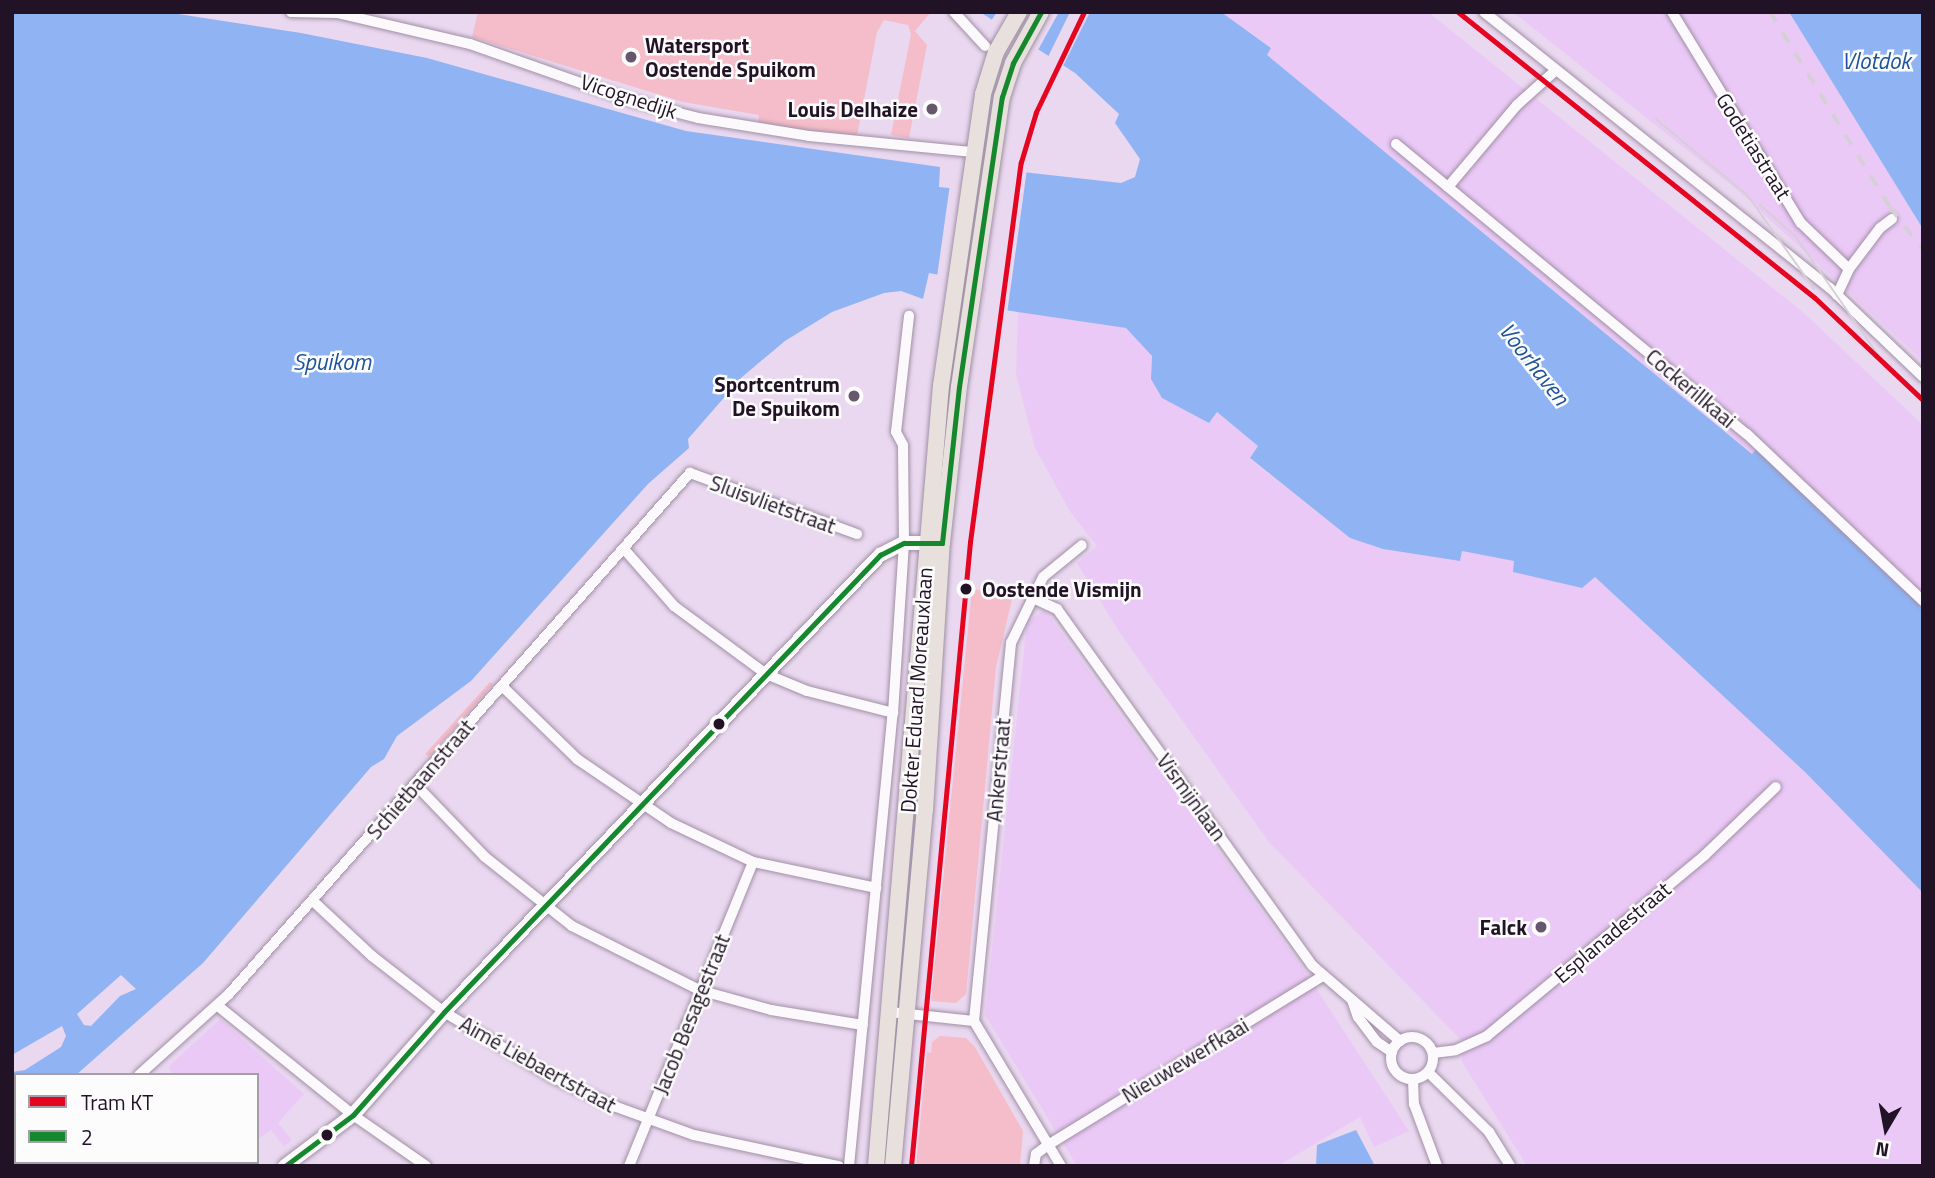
<!DOCTYPE html>
<meta charset="utf-8">
<style>
body{margin:0}
#map{position:relative;width:1935px;height:1178px;overflow:hidden;background:#ead8f0;font-family:"Titillium Web",sans-serif}
div>[style]{position:absolute}
.built>*{inset:0;background:#ebc9f7}
.green>*{inset:0;background:#f5bcc9}
.water>*{inset:0;background:#90b3f4}
.pier>*{inset:0;background:#ead8f0}
.roads{filter:drop-shadow(0 0 2px #a090a5) drop-shadow(0 0 2px #a090a5)}
.street>*{height:10px;margin:-5px;padding:0 5px;transform-origin:5px;border-radius:5px;background:#fcf9fd}
.street>.ring{margin:-5px;padding:0;box-sizing:content-box;background:none;border:10px solid #fcf9fd;border-radius:50%}
.secondary>*{height:14px;margin:-7px;padding:0 7px;transform-origin:7px;border-radius:7px;background:#fcf9fd}
.primary>*{height:16px;margin:-8px;padding:0 8px;transform-origin:8px;border-radius:8px;background:#e7e0dc}
.tram>*{height:2px;margin:-1px;padding:0 1px;transform-origin:1px;border-radius:1px;background:#d5cfd6}
.rail>*{height:3.5px;margin-top:-1.75px;transform-origin:0;background:repeating-linear-gradient(90deg,#d5cfd6 0 12px,transparent 0 24px)}
.bus-1>*{height:5px;margin:-2.5px;padding:0 2.5px;transform-origin:2.5px;border-radius:2.5px;background:#15882e}
.tram-1>*{height:5px;margin:-2.5px;padding:0 2.5px;transform-origin:2.5px;border-radius:2.5px;background:#e40521}
.dots>*{width:19px;height:19px;translate:-50% -50%;box-sizing:border-box;border:4px solid #fcfcfc;border-radius:50%}
span{translate:-50% -50%;white-space:nowrap;text-align:center;line-height:1.15;-webkit-text-stroke:5px #fcfcfc;paint-order:stroke}
.poi-label{font-size:21px;color:#211226;font-weight:700}
.left{translate:0 -50%;text-align:left}
.right{translate:-100% -50%;text-align:right}
.street-label{font-size:21px;color:#211226}
.stop-label{font-size:21px;color:#211226;font-weight:700}
.water-label{font-size:23px;color:#1d539c;font-style:italic}
.frame{position:absolute;inset:0;border:14px solid #211226;pointer-events:none}
.legend{position:absolute;left:14px;top:1073px;width:245px;height:91px;box-sizing:border-box;background:#fcfcfc;border:2px solid #a49ea6;margin:0;padding:9px 12px;list-style:none;font-size:21px;color:#211226}
.legend li{display:flex;align-items:center;gap:14px;height:35px}
.legend b{width:35px;border:2px solid #a49ea6}
.north{position:absolute;left:1851px;top:1094px;width:70px;height:70px;-webkit-text-stroke:5px #fcfcfc;paint-order:stroke;rotate:190deg;font-size:19px;font-weight:700;line-height:28px;text-align:center;color:#211226}
.north::after{content:'';display:block;margin:auto;width:24px;height:32px;background:#211226;clip-path:polygon(50% 0,100% 100%,50% 72%,0 100%)}
</style>
<div id="map">
<div class="built">
<div style="clip-path:polygon(1221px 12px,1428px 12px,1805px 314px,1923px 425px,1923px 606px,1759px 447px,1753px 454px,1267px 55px,1271px 47px)"></div>
<div style="clip-path:polygon(1513px 12px,1789px 12px,1923px 229px,1923px 361px,1741px 193px)"></div>
<div style="clip-path:polygon(1018px 312px,1126px 328px,1152px 356px,1151px 370px,1162px 398px,1190px 409px,1217px 412px,1258px 446px,1250px 459px,1350px 538px,1383px 549px,1459px 561px,1462px 551px,1515px 561px,1513px 572px,1594px 576px,1805px 772px,1923px 893px,1923px 1166px,1527px 1166px,1462px 1062px,1461px 1040px,1269px 842px,1120px 633px,1077px 563px,1097px 546px,1071px 513px,1035px 448px,1016px 374px)"></div>
<div style="clip-path:polygon(1045px 610px,1306px 973px,1409px 1131px,1374px 1147px,1360px 1117px,1278px 1166px,1077px 1166px,985px 1015px,1027px 622px)"></div>
<div style="clip-path:polygon(220px 1019px,304px 1094px,278px 1123px,292px 1140px,284px 1147px,271px 1130px,257px 1140px,257px 1075px,172px 1075px,169px 1066px)"></div>
</div>
<div class="green">
<div style="clip-path:polygon(478px 12px,931px 12px,915px 31px,927px 45px,909px 138px,891px 135px,911px 34px,908px 25px,884px 20px,877px 32px,857px 136px,758px 124px,759px 115px,683px 102px,472px 37px)"></div>
<div style="clip-path:polygon(972px 589px,1013px 595px,996px 667px,966px 994px,956px 1003px,931px 1001px)"></div>
<div style="clip-path:polygon(490px 682px,493px 684px,429px 757px,425px 754px)"></div>
<div style="clip-path:polygon(940px 1036px,966px 1038px,975px 1047px,1023px 1131px,1020px 1166px,916px 1166px,927px 1052px,931px 1053px,932px 1042px)"></div>
</div>
<div class="water">
<div style="clip-path:polygon(evenodd,12px 12px,165px 12px,301px 33px,427px 58px,686px 131px,940px 167px,939px 187px,1000px 193px,1006px 170px,1121px 183px,1135px 177px,1140px 159px,1115px 123px,1119px 114px,1075px 73px,980px 12px,1221px 12px,1271px 48px,1267px 55px,1752px 454px,1758px 447px,1923px 606px,1923px 893px,1805px 772px,1595px 577px,1582px 588px,1513px 572px,1514px 561px,1462px 551px,1460px 561px,1383px 549px,1350px 538px,1250px 458px,1258px 446px,1217px 412px,1209px 423px,1162px 398px,1151px 379px,1152px 356px,1126px 328px,984px 307px,986px 284px,929px 273px,923px 299px,901px 291px,884px 293px,832px 312px,785px 341px,742px 377px,688px 439px,689px 448px,648px 484px,471px 681px,397px 736px,384px 759px,371px 767px,203px 963px,76px 1075px,16px 1075px,12px 1121px,12px 1072px,25px 1070px,61px 1047px,66px 1036px,62px 1026px,12px 1055px,12px 12px,121px 975px,136px 989px,120px 996px,91px 1026px,84px 1025px,77px 1014px,121px 975px)"></div>
<div style="clip-path:polygon(1789px 12px,1923px 12px,1923px 229px)"></div>
<div style="clip-path:polygon(1356px 1130px,1375px 1166px,1316px 1166px,1317px 1145px)"></div>
</div>
<div class="pier">
<div style="clip-path:polygon(997px 12px,1059px 12px,1038px 50px,991px 21px)"></div>
<div style="clip-path:polygon(1070px 12px,1090px 12px,1062px 68px,1048px 57px)"></div>
<div style="clip-path:polygon(1004px 167px,1027px 169px,1007px 314px,983px 311px,986px 285px,937px 277px,950px 184px,999px 191px)"></div>
</div>
<div class="roads">
<div class="street">
<div style="left:291px;top:12px;width:46px;rotate:1.2deg"></div>
<div style="left:337px;top:13px;width:137px;rotate:13.1deg"></div>
<div style="left:470px;top:44px;width:172px;rotate:19.4deg"></div>
<div style="left:632px;top:101px;width:68px;rotate:14.4deg"></div>
<div style="left:698px;top:118px;width:112px;rotate:9.2deg"></div>
<div style="left:809px;top:136px;width:165px;rotate:5.6deg"></div>
<div style="left:954px;top:12px;width:46px;rotate:47.6deg"></div>
<div style="left:1484px;top:12px;width:443px;rotate:38.6deg"></div>
<div style="left:1830px;top:288px;width:129px;rotate:43.7deg"></div>
<div style="left:1672px;top:12px;width:247px;rotate:58.6deg"></div>
<div style="left:1801px;top:223px;width:66px;rotate:43.8deg"></div>
<div style="left:1396px;top:144px;width:455px;rotate:39.6deg"></div>
<div style="left:1747px;top:434px;width:243px;rotate:43.5deg"></div>
<div style="left:1448px;top:187px;width:107px;rotate:-49.9deg"></div>
<div style="left:1517px;top:105px;width:52px;rotate:-41.9deg"></div>
<div style="left:1837px;top:295px;width:29px;rotate:-65deg"></div>
<div style="left:1849px;top:269px;width:51px;rotate:-52.9deg"></div>
<div style="left:1880px;top:228px;width:15px;rotate:-37deg"></div>
<div style="left:624px;top:549px;width:76px;rotate:48.7deg"></div>
<div style="left:674px;top:606px;width:114px;rotate:36.5deg"></div>
<div style="left:766px;top:674px;width:44px;rotate:22.5deg"></div>
<div style="left:807px;top:691px;width:89px;rotate:14.3deg"></div>
<div style="left:1031px;top:597px;width:29px;rotate:25deg"></div>
<div style="left:1057px;top:609px;width:439px;rotate:54.4deg"></div>
<div style="left:1313px;top:966px;width:115px;rotate:40.8deg"></div>
<div style="left:502px;top:686px;width:105px;rotate:44.2deg"></div>
<div style="left:577px;top:759px;width:114px;rotate:34.2deg"></div>
<div style="left:671px;top:823px;width:91px;rotate:25.4deg"></div>
<div style="left:753px;top:862px;width:126px;rotate:11.9deg"></div>
<div style="left:415px;top:784px;width:101px;rotate:46.2deg"></div>
<div style="left:485px;top:857px;width:111px;rotate:38.4deg"></div>
<div style="left:572px;top:926px;width:142px;rotate:26.7deg"></div>
<div style="left:699px;top:990px;width:75px;rotate:15.5deg"></div>
<div style="left:771px;top:1010px;width:93px;rotate:9.3deg"></div>
<div style="left:313px;top:901px;width:81px;rotate:43deg"></div>
<div style="left:372px;top:956px;width:91px;rotate:37.9deg"></div>
<div style="left:444px;top:1012px;width:128px;rotate:31deg"></div>
<div style="left:554px;top:1078px;width:63px;rotate:25.3deg"></div>
<div style="left:611px;top:1105px;width:88px;rotate:19.9deg"></div>
<div style="left:694px;top:1135px;width:148px;rotate:12.1deg"></div>
<div style="left:1352px;top:1000px;width:18px;rotate:71deg"></div>
<div style="left:1358px;top:1017px;width:31px;rotate:53deg"></div>
<div style="left:1377px;top:1042px;width:18px;rotate:34deg"></div>
<div style="left:218px;top:1006px;width:174px;rotate:38.9deg"></div>
<div style="left:353px;top:1115px;width:89px;rotate:34.9deg"></div>
<div style="left:890px;top:1012px;width:84px;rotate:6.1deg"></div>
<div class="ring" style="left:1391px;top:1037px;width:32px;height:32px"></div>
<div style="left:1433px;top:1053px;width:23px;rotate:-7deg"></div>
<div style="left:1456px;top:1050px;width:34px;rotate:-24deg"></div>
<div style="left:1487px;top:1036px;width:283px;rotate:-39.7deg"></div>
<div style="left:1705px;top:855px;width:98px;rotate:-43.8deg"></div>
<div style="left:1428px;top:1072px;width:86px;rotate:44.5deg"></div>
<div style="left:1489px;top:1132px;width:40px;rotate:58deg"></div>
<div style="left:139px;top:1075px;width:121px;rotate:-42deg"></div>
<div style="left:229px;top:994px;width:696px;rotate:-48.5deg"></div>
<div style="left:690px;top:473px;width:178px;rotate:20.1deg"></div>
<div style="left:1413px;top:1079px;width:25px;rotate:88deg"></div>
<div style="left:1414px;top:1104px;width:66px;rotate:69.6deg"></div>
<div style="left:54px;top:1162px;width:4px;rotate:63deg"></div>
<div style="left:193px;top:1162px;width:4px;rotate:63deg"></div>
<div style="left:19px;top:1166px;width:6px;rotate:-39deg"></div>
<div style="left:629px;top:1166px;width:328px;rotate:-67.8deg"></div>
<div style="left:849px;top:1166px;width:455px;rotate:-84.5deg"></div>
<div style="left:893px;top:713px;width:170px;rotate:-86.3deg"></div>
<div style="left:904px;top:543px;width:98px;rotate:-90.6deg"></div>
<div style="left:903px;top:445px;width:15px;rotate:-118deg"></div>
<div style="left:896px;top:432px;width:117px;rotate:-83.6deg"></div>
<div style="left:1034px;top:1166px;width:12px;rotate:-81deg"></div>
<div style="left:1036px;top:1154px;width:15px;rotate:-37deg"></div>
<div style="left:1048px;top:1145px;width:323px;rotate:-31.6deg"></div>
<div style="left:1061px;top:1166px;width:169px;rotate:-121deg"></div>
<div style="left:974px;top:1021px;width:380px;rotate:-84.4deg"></div>
<div style="left:1011px;top:643px;width:73px;rotate:-64.1deg"></div>
<div style="left:1043px;top:577px;width:50px;rotate:-39.4deg"></div>
</div>
<div class="secondary">
<div style="left:285px;top:1166px;width:85px;rotate:-36.9deg"></div>
<div style="left:353px;top:1115px;width:137px;rotate:-48.5deg"></div>
<div style="left:444px;top:1012px;width:632px;rotate:-46.35deg"></div>
<div style="left:880px;top:555px;width:27px;rotate:-27deg"></div>
<div style="left:904px;top:543px;width:33px"></div>
</div>
<div class="primary">
<div style="left:876px;top:1166px;width:783px;rotate:-85.24deg"></div>
<div style="left:941px;top:386px;width:295px;rotate:-81.8deg"></div>
<div style="left:983px;top:94px;width:44px;rotate:-72.8deg"></div>
<div style="left:996px;top:52px;width:46px;rotate:-60.1deg"></div>
<div style="left:893px;top:1166px;width:357px;rotate:-84.9deg"></div>
<div style="left:925px;top:810px;width:268px;rotate:-86.4deg"></div>
<div style="left:942px;top:543px;width:157px;rotate:-83.8deg"></div>
<div style="left:959px;top:387px;width:293px;rotate:-81.6deg"></div>
<div style="left:1002px;top:97px;width:36px;rotate:-72deg"></div>
<div style="left:1013px;top:63px;width:58px;rotate:-61.2deg"></div>
</div>
</div>
<div class="tram">
<div style="left:1656px;top:119px;width:120px;rotate:39.9deg"></div>
<div style="left:1748px;top:196px;width:114px;rotate:54.6deg"></div>
<div style="left:1760px;top:205px;width:48px;rotate:41.6deg"></div>
<div style="left:1796px;top:237px;width:144px;rotate:55.2deg"></div>
</div>
<div class="rail">
<div style="left:1770px;top:12px;width:229px;rotate:58.4deg"></div>
<div style="left:1890px;top:207px;width:54px;rotate:52.5deg"></div>
</div>
<div class="bus-1">
<div style="left:285px;top:1166px;width:85px;rotate:-36.9deg"></div>
<div style="left:353px;top:1115px;width:137px;rotate:-48.5deg"></div>
<div style="left:444px;top:1012px;width:632px;rotate:-46.35deg"></div>
<div style="left:880px;top:555px;width:27px;rotate:-27deg"></div>
<div style="left:904px;top:543px;width:38px"></div>
<div style="left:942px;top:543px;width:157px;rotate:-83.8deg"></div>
<div style="left:959px;top:387px;width:293px;rotate:-81.6deg"></div>
<div style="left:1002px;top:97px;width:36px;rotate:-72deg"></div>
<div style="left:1013px;top:63px;width:58px;rotate:-61.2deg"></div>
</div>
<div class="tram-1">
<div style="left:1458px;top:12px;width:457px;rotate:38.7deg"></div>
<div style="left:1815px;top:298px;width:149px;rotate:43.4deg"></div>
<div style="left:911px;top:1166px;width:627px;rotate:-84.6deg"></div>
<div style="left:970px;top:542px;width:383px;rotate:-82.4deg"></div>
<div style="left:1021px;top:162px;width:52px;rotate:-73.3deg"></div>
<div style="left:1036px;top:112px;width:111px;rotate:-64.4deg"></div>
</div>
<div class="dots">
<div style="left:631px;top:57px;background:#67576d"></div>
<div style="left:932px;top:109px;background:#67576d"></div>
<div style="left:854px;top:396px;background:#67576d"></div>
<div style="left:966px;top:589px;background:#211226"></div>
<div style="left:719px;top:724px;background:#211226"></div>
<div style="left:1541px;top:927px;background:#67576d"></div>
<div style="left:327px;top:1135px;background:#211226"></div>
</div>
<div class="poi-label">
<span class="left" style="left:645px;top:57px">Watersport<br>Oostende Spuikom</span>
<span class="right" style="left:918px;top:109px">Louis Delhaize</span>
<span class="right" style="left:840px;top:396px">Sportcentrum<br>De Spuikom</span>
<span class="right" style="left:1527px;top:927px">Falck</span>
</div>
<div class="street-label">
<span style="left:629px;top:96px;rotate:18deg">Vicognedijk</span>
<span style="left:1754px;top:146px;rotate:58deg">Godetiastraat</span>
<span style="left:1691px;top:388px;rotate:40deg">Cockerillkaai</span>
<span style="left:773px;top:504px;rotate:20deg">Sluisvlietstraat</span>
<span style="left:916px;top:690px;rotate:-86deg">Dokter Eduard Moreauxlaan</span>
<span style="left:998px;top:770px;rotate:-85deg">Ankerstraat</span>
<span style="left:420px;top:779px;rotate:-49deg">Schietbaanstraat</span>
<span style="left:1192px;top:797px;rotate:54deg">Vismijnlaan</span>
<span style="left:1612px;top:932px;rotate:-40deg">Esplanadestraat</span>
<span style="left:691px;top:1014px;rotate:-68deg">Jacob Besagestraat</span>
<span style="left:1185px;top:1060px;rotate:-31deg">Nieuwewerfkaai</span>
<span style="left:538px;top:1064px;rotate:29deg">Aimé Liebaertstraat</span>
</div>
<div class="stop-label">
<span class="left" style="left:982px;top:589px">Oostende Vismijn</span>
</div>
<div class="water-label">
<span style="left:1876px;top:61px">Vlotdok</span>
<span style="left:332px;top:362px">Spuikom</span>
<span style="left:1534px;top:364px;rotate:52deg">Voorhaven</span>
</div>
<div class="frame"></div>
<ul class="legend">
<li><b style="height:9px;background:#e40521"></b>Tram KT</li>
<li><b style="height:9px;background:#15882e"></b>2</li>
</ul>
<div class="north">N</div>
</div>
